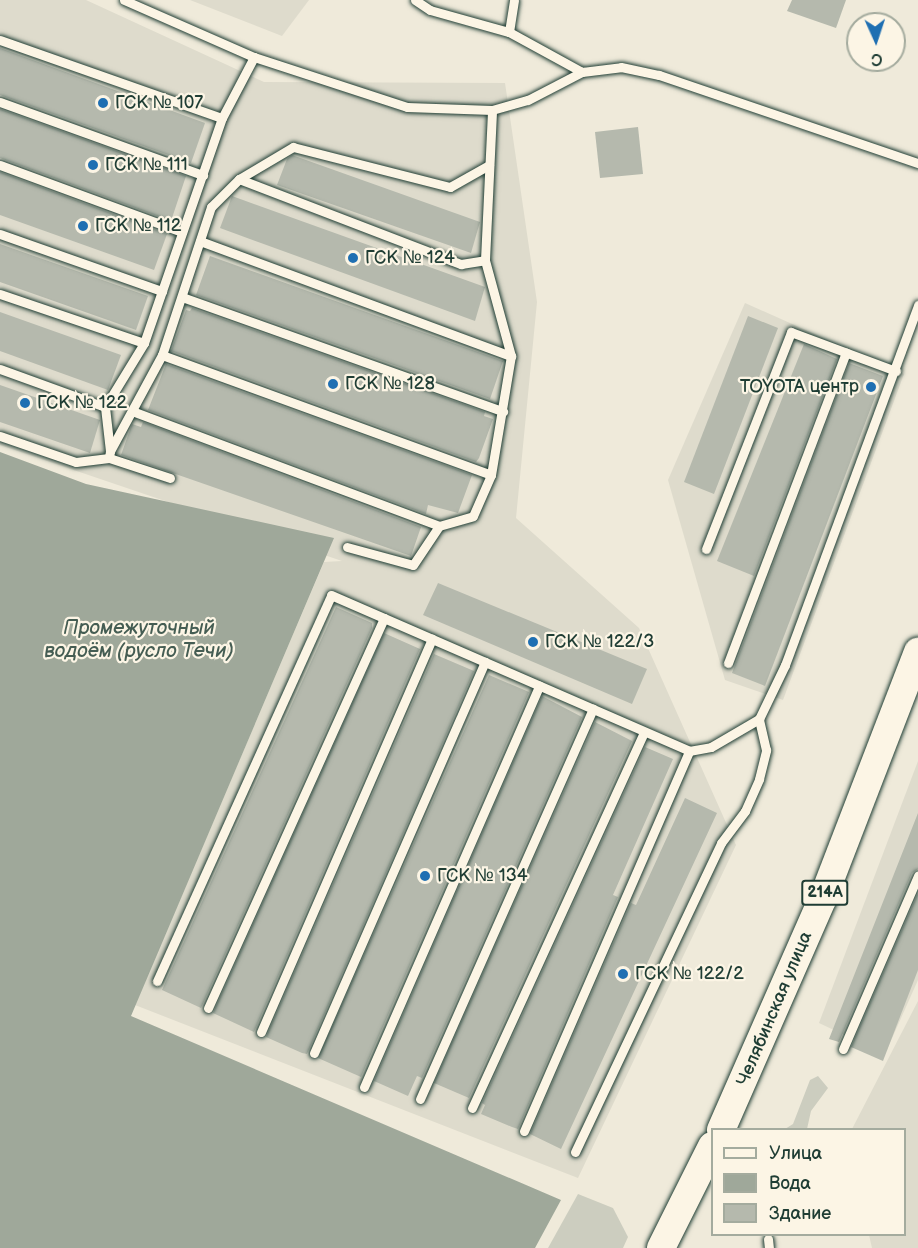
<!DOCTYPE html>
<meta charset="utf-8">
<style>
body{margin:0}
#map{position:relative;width:918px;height:1248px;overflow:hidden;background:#efeada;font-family:"Balsamiq Sans",sans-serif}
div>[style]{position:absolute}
.built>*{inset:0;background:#dedbcc}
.green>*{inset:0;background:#cccdbf}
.water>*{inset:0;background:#9fa89a}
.building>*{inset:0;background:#b5b9ad}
.roads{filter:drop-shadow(0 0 2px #1f3d34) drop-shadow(0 0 2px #1f3d34)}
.service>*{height:9px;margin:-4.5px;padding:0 4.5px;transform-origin:4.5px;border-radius:4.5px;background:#fcf5e5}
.primary>*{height:28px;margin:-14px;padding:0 14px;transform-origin:14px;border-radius:14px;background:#fcf5e5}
.dots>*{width:16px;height:16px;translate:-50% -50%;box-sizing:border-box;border:3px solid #fcf5e5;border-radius:50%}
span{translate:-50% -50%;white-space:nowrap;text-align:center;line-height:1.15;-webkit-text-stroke:4.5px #fcf5e5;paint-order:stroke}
.shield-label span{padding:2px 4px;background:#fcf5e5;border:2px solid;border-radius:4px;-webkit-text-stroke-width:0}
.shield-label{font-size:16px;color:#1f3d34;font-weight:700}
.poi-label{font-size:18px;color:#1f3d34}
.left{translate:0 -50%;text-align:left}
.right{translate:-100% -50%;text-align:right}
.street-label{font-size:18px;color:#1f3d34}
.water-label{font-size:20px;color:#455d53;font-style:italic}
.legend{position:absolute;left:711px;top:1128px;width:195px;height:108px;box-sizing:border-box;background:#fcf5e5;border:2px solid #a4ab9e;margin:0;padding:8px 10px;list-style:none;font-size:18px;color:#1f3d34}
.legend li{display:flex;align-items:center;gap:12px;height:30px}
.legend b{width:30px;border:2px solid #a4ab9e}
.north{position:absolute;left:846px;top:12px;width:60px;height:60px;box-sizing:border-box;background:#fcf5e5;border:2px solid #a4ab9e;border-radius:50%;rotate:177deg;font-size:16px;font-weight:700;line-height:24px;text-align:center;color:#1f3d34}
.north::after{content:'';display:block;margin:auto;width:21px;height:27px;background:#1f6fb2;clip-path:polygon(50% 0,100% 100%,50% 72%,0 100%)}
</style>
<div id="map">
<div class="built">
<div style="clip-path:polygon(0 0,86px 0,264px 82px,505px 83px,537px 302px,516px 518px,639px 628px,736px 845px,578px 1178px,135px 1005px,324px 562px,342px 561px,0 445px)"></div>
<div style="clip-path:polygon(190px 0,309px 0,282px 36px)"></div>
<div style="clip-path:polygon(745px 303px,904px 374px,783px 700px,725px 680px,668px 480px)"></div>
<div style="clip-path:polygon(918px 761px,918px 980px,885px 1054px,819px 1023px)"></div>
<div style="clip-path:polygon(918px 1001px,918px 1248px,872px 1248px,869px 1235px,904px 1234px,904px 1130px,852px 1129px)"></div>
</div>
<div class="green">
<div style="clip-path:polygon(818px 1076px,828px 1088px,811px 1111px,807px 1129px,785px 1129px,793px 1124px,810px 1080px)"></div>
<div style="clip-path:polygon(578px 1194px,613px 1208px,628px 1237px,623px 1248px,548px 1248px)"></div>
</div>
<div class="water">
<div style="clip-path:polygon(0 452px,86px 484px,334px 538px,131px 1016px,561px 1200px,535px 1248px,0 1248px)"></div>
</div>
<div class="building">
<div style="clip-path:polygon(792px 0,846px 0,836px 28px,787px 11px)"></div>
<div style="clip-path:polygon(0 48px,205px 123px,191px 163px,0 95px)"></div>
<div style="clip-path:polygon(0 109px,186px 176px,171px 221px,0 158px)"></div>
<div style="clip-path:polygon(638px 127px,643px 174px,600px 178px,595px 132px)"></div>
<div style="clip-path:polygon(292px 155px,480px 222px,471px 253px,277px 185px,287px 159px)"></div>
<div style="clip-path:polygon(0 172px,167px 234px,154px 270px,0 215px)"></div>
<div style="clip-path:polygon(232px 196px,485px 287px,475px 321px,220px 228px)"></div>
<div style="clip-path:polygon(0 244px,148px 296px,136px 330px,0 282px)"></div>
<div style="clip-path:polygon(210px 256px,503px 361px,490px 399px,196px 295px)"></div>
<div style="clip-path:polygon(192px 308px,485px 412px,484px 416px,493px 419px,479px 458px,476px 462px,171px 351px,186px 310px,190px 311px)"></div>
<div style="clip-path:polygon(0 312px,121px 355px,108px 390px,0 351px)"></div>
<div style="clip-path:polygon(748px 316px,778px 328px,714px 494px,684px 482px)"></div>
<div style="clip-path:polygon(804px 344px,837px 359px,754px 576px,717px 561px)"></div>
<div style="clip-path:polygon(849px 363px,883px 376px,765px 686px,732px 673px)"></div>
<div style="clip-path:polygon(166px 364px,472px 475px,458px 513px,428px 505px,426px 514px,148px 410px)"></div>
<div style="clip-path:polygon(0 385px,100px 420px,90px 453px,0 422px)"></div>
<div style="clip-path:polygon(143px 422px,421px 527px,411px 556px,121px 455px,132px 424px,141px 427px)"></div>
<div style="clip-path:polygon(438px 583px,647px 669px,632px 704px,423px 615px)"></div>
<div style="clip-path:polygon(336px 607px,372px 623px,372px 628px,201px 1008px,162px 990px)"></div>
<div style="clip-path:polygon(384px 633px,420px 649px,254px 1032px,213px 1013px)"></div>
<div style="clip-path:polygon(434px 654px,474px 671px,307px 1054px,302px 1053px,266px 1037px)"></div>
<div style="clip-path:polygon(489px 675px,529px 692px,361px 1077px,318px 1058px)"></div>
<div style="clip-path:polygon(542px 696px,582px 717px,422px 1078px,417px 1076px,408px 1096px,374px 1081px)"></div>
<div style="clip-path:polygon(595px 722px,632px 741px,469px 1098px,434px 1083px)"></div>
<div style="clip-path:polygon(645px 747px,673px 759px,613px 895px,618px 897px,518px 1129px,512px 1127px,481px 1114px,485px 1105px,482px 1103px)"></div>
<div style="clip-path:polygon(685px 798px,717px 813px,561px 1149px,530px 1134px,631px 903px,636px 905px)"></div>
<div style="clip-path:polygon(918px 813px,918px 869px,912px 873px,839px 1042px,829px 1039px)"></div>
<div style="clip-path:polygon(918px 893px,918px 970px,883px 1061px,851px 1047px)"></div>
</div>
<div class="roads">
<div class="service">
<div style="left:124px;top:0;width:142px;rotate:23.7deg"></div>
<div style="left:415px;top:0;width:18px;rotate:34deg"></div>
<div style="left:430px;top:10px;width:82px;rotate:15.6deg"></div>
<div style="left:509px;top:32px;width:83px;rotate:28.7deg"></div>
<div style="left:582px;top:72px;width:39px;rotate:-7deg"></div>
<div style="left:621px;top:67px;width:39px;rotate:12deg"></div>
<div style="left:659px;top:75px;width:274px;rotate:18.8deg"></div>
<div style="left:509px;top:32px;width:32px;rotate:-81deg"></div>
<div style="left:0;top:40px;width:235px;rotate:19.4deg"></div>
<div style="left:0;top:102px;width:216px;rotate:19.8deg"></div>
<div style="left:0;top:165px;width:194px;rotate:20.2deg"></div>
<div style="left:239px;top:179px;width:238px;rotate:21deg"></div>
<div style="left:461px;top:264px;width:24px;rotate:-9deg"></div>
<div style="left:0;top:234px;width:172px;rotate:19.4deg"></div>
<div style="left:200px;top:241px;width:332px;rotate:20.3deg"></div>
<div style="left:0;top:294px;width:152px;rotate:18.8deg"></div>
<div style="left:182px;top:297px;width:341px;rotate:19.6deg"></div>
<div style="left:162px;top:355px;width:350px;rotate:20deg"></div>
<div style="left:0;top:369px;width:112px;rotate:19.9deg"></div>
<div style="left:132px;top:411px;width:328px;rotate:20.5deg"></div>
<div style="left:0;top:436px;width:80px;rotate:18.9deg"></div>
<div style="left:76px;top:462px;width:33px;rotate:-7deg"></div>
<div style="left:110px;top:451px;width:44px;rotate:-96.5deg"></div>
<div style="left:105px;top:407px;width:75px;rotate:-58.6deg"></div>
<div style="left:144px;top:343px;width:238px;rotate:-70.9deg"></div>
<div style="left:222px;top:118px;width:69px;rotate:-62.3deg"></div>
<div style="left:254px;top:57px;width:161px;rotate:18.1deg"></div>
<div style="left:407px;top:107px;width:85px;rotate:2deg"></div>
<div style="left:170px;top:478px;width:64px;rotate:-161.8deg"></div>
<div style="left:109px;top:458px;width:7px;rotate:-82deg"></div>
<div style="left:110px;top:451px;width:109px;rotate:-61.6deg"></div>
<div style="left:162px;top:355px;width:156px;rotate:-71.7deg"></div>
<div style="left:211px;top:207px;width:40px;rotate:-45deg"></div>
<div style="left:239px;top:179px;width:63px;rotate:-30.7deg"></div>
<div style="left:293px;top:147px;width:162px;rotate:14.3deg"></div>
<div style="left:450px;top:187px;width:45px;rotate:-29.4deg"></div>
<div style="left:347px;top:547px;width:68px;rotate:15.3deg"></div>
<div style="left:413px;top:565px;width:47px;rotate:-56.3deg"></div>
<div style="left:439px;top:526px;width:35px;rotate:-16deg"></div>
<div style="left:473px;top:516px;width:45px;rotate:-66.3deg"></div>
<div style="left:491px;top:475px;width:121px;rotate:-80.5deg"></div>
<div style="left:511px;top:356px;width:99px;rotate:-105.2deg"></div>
<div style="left:485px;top:260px;width:150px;rotate:-87.3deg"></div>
<div style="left:492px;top:110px;width:37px;rotate:-16deg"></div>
<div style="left:528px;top:100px;width:61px;rotate:-27.4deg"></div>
<div style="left:706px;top:549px;width:233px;rotate:-68.6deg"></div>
<div style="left:791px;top:332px;width:112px;rotate:20.4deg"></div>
<div style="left:728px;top:663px;width:332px;rotate:-69.2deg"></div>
<div style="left:157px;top:981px;width:423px;rotate:-65.7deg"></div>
<div style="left:331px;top:595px;width:391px;rotate:23.5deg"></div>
<div style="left:689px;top:751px;width:22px;rotate:-10deg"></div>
<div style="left:711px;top:747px;width:56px;rotate:-30.3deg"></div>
<div style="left:759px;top:719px;width:60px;rotate:-64.3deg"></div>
<div style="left:785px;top:665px;width:384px;rotate:-69.7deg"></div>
<div style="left:208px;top:1008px;width:428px;rotate:-65.7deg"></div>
<div style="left:261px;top:1032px;width:429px;rotate:-66.5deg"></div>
<div style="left:843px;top:1049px;width:189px;rotate:-66.6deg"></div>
<div style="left:314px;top:1053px;width:427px;rotate:-66.4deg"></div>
<div style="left:364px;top:1087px;width:438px;rotate:-66.4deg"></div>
<div style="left:420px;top:1099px;width:427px;rotate:-66.1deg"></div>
<div style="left:472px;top:1108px;width:413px;rotate:-65.4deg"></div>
<div style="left:524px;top:1131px;width:414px;rotate:-66.5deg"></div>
<div style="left:575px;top:1152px;width:342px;rotate:-64.7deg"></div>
<div style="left:721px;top:843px;width:40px;rotate:-53deg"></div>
<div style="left:745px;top:811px;width:35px;rotate:-66deg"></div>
<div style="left:759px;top:779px;width:30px;rotate:-76deg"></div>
<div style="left:766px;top:750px;width:32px;rotate:-103deg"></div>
<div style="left:768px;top:1239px;width:9px;rotate:84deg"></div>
</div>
<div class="primary">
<div style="left:721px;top:1130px;width:253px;rotate:-66.3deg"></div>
<div style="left:823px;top:898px;width:264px;rotate:-68.9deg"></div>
<div style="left:661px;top:1248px;width:114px;rotate:-63.4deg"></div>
</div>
</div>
<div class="dots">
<div style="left:103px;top:103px;background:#1f6fb2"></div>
<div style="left:93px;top:165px;background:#1f6fb2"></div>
<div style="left:83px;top:226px;background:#1f6fb2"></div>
<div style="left:353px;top:258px;background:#1f6fb2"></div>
<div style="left:333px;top:384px;background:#1f6fb2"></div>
<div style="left:871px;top:387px;background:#1f6fb2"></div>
<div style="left:25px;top:403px;background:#1f6fb2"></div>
<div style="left:533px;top:642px;background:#1f6fb2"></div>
<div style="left:425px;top:876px;background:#1f6fb2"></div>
<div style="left:623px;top:974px;background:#1f6fb2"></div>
</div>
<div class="shield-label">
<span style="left:825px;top:893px">214А</span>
</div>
<div class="poi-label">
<span class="left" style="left:115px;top:103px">ГСК № 107</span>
<span class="left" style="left:105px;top:165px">ГСК № 111</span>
<span class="left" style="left:95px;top:226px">ГСК № 112</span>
<span class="left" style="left:365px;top:258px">ГСК № 124</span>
<span class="left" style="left:345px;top:384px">ГСК № 128</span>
<span class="right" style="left:859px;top:387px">TOYOTA центр</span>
<span class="left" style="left:37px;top:403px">ГСК № 122</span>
<span class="left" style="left:545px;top:642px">ГСК № 122/3</span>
<span class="left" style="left:437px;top:876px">ГСК № 134</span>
<span class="left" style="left:635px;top:974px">ГСК № 122/2</span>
</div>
<div class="street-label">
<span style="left:775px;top:1009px;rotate:-67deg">Челябинская улица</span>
</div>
<div class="water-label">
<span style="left:139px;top:640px">Промежуточный<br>водоём (русло Течи)</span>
</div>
<ul class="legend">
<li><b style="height:8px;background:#fcf5e5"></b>Улица</li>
<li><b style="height:16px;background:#9fa89a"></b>Вода</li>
<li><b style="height:16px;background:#b5b9ad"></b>Здание</li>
</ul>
<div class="north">С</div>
</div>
